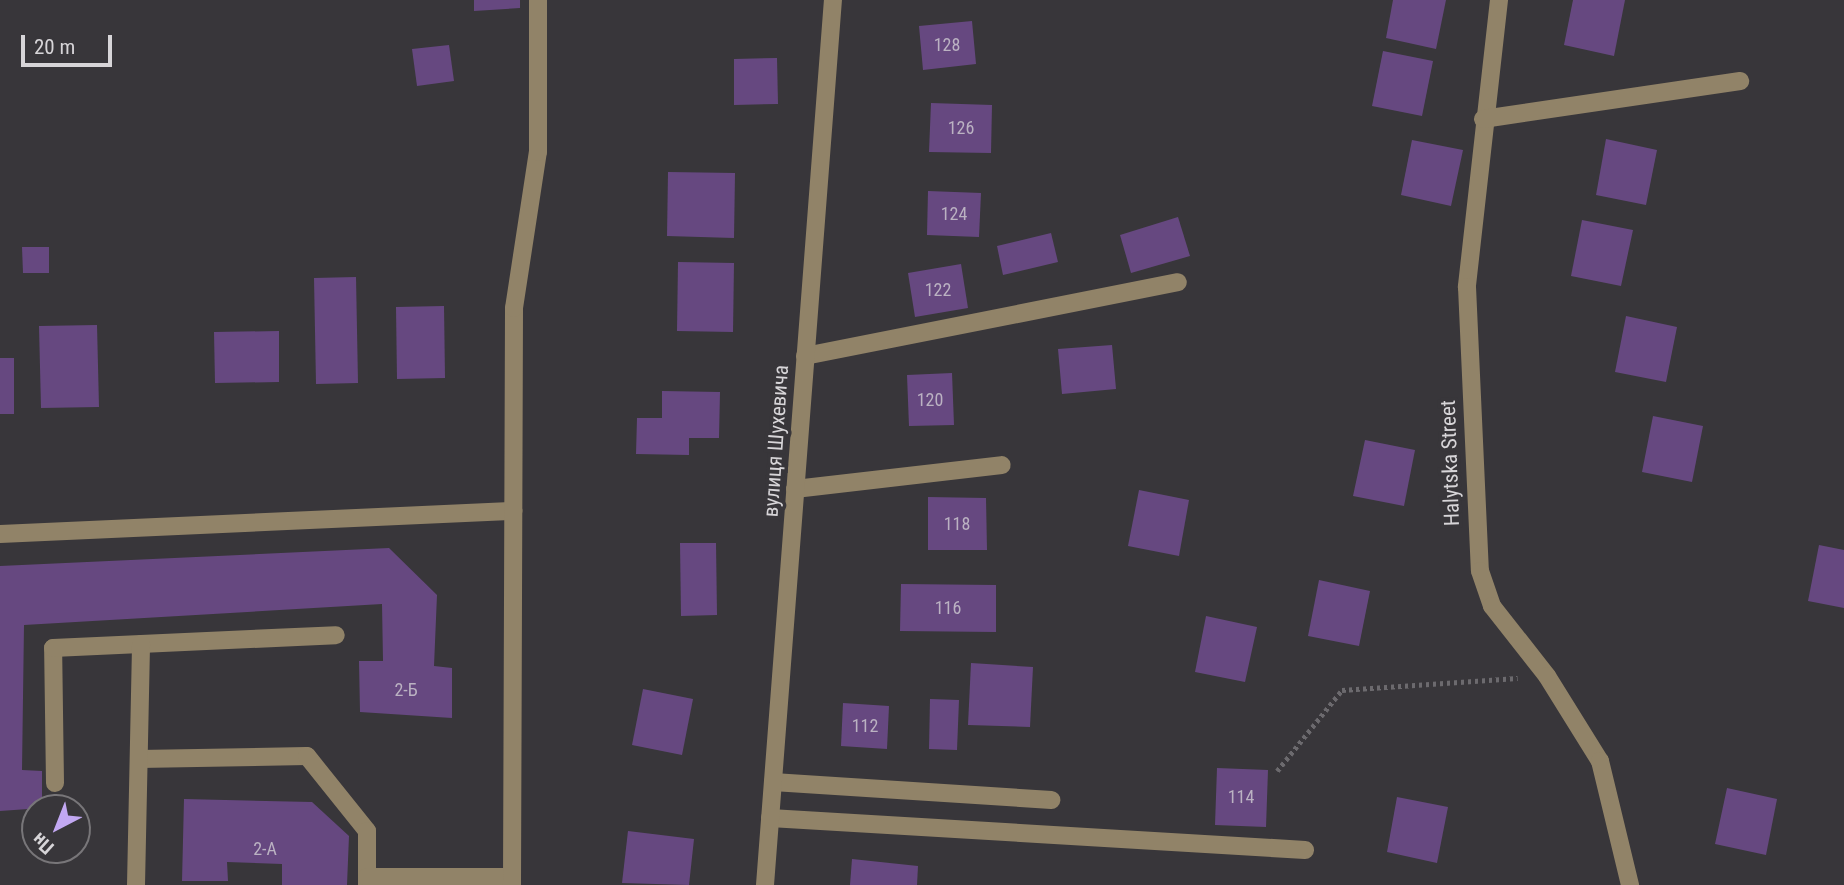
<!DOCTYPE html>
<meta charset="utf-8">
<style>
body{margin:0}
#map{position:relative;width:1844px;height:885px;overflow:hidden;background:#38363a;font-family:"Roboto Condensed",sans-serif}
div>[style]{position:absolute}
.building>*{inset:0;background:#664880}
.path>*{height:4.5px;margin-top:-2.25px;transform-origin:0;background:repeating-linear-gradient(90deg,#6c6a6e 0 3.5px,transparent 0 7px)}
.minor>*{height:18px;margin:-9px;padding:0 9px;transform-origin:9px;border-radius:9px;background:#918368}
span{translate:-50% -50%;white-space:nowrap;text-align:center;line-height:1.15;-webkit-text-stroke:7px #38363a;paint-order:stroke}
.number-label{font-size:18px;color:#bbb2c2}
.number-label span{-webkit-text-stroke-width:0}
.street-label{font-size:21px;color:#d7d5d8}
.north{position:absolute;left:21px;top:794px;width:70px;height:70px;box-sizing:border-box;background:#38363a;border:2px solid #787679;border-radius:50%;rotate:222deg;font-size:19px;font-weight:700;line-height:28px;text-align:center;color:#d7d5d8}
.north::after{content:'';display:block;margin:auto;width:24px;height:32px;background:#c2a8f2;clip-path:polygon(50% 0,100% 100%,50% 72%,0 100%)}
.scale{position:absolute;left:21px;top:35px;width:91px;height:32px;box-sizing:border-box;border:4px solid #d7d5d8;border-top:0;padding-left:9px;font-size:21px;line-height:24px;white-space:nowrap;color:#d7d5d8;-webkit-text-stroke:5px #38363a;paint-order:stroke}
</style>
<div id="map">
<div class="building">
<div style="clip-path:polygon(474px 0,520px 0,520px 8px,474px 11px)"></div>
<div style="clip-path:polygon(1393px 0,1446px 0,1436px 49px,1386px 38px)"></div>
<div style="clip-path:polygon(1573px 0,1625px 0,1614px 56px,1564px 45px)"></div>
<div style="clip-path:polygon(972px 21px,976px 64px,923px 70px,919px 26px)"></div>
<div style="clip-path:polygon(449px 45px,454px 81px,417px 86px,412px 49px)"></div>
<div style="clip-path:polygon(1383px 51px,1433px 61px,1422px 116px,1372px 106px)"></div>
<div style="clip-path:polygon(777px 58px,778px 104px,734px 105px,734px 59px)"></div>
<div style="clip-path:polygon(931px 103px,992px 105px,991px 153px,929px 152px)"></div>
<div style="clip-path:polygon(1606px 139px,1657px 150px,1646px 205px,1596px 195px)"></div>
<div style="clip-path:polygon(1412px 140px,1463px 150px,1451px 206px,1401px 195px)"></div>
<div style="clip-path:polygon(668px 172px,735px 173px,734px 238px,667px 236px)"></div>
<div style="clip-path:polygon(928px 191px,981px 193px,979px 237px,927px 235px)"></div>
<div style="clip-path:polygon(1178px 217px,1190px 256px,1131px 273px,1120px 235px)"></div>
<div style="clip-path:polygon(1582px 220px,1633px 230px,1621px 286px,1571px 276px)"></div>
<div style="clip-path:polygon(1051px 233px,1058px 262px,1003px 275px,997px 246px)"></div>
<div style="clip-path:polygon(22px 247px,49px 247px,49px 273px,23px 273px)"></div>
<div style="clip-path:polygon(678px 262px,734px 263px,733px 332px,677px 331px)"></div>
<div style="clip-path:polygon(961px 264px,968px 308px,915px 317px,908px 273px)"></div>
<div style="clip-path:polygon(356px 277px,358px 383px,316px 384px,314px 278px)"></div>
<div style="clip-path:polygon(444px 306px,445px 378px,397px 379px,396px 307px)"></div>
<div style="clip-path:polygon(1626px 316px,1677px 327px,1666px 382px,1615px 372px)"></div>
<div style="clip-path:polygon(97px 325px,99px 407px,41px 408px,39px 326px)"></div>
<div style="clip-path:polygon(279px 331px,279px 382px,215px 383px,214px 332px)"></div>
<div style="clip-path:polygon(1112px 345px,1116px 389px,1062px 394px,1058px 349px)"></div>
<div style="clip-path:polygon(0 358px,14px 358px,14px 414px,0 414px)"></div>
<div style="clip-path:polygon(952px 373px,954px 425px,909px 426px,907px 375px)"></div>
<div style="clip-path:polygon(662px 391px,720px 392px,719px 438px,689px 438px,689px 455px,636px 454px,637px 418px,662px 418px)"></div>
<div style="clip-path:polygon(1653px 416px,1703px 426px,1692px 482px,1642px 472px)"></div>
<div style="clip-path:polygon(1365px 440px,1415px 450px,1404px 506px,1353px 496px)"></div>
<div style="clip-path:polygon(1139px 490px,1189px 500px,1179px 556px,1128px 546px)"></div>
<div style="clip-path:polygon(928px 497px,986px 498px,987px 550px,928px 550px)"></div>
<div style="clip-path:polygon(680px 543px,716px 543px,717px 615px,681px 616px)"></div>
<div style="clip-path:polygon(1819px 545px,1844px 550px,1844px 608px,1808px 601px)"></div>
<div style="clip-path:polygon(389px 548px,437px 595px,434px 666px,452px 668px,452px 718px,360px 712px,359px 661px,383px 661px,382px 604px,24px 625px,22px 770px,42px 771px,42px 808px,0 811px,0 566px)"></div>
<div style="clip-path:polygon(1319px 580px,1370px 591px,1359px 646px,1308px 636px)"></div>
<div style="clip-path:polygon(901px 584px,996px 585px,996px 632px,900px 631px)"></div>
<div style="clip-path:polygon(1206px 616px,1257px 627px,1245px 682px,1195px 672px)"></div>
<div style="clip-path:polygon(971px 663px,1033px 667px,1030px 727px,968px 725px)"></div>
<div style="clip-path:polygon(643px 689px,693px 699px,682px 755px,632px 745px)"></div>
<div style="clip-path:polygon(930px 699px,959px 700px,957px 750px,929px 749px)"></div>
<div style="clip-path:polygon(843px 703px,889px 706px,887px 749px,841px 746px)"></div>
<div style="clip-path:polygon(1217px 768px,1268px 770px,1266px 827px,1215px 825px)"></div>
<div style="clip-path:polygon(1727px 788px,1777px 799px,1766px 855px,1715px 844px)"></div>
<div style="clip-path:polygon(1397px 797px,1448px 807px,1437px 863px,1387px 852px)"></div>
<div style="clip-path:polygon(184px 799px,312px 802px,349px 836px,347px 885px,282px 885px,282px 864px,227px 862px,228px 881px,182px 881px)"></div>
<div style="clip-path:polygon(628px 831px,694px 839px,689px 885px,622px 883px)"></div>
<div style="clip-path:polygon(852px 859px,918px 866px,917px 885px,850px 885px)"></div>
</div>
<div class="path">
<div style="left:1277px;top:771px;width:104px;rotate:-51.3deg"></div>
<div style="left:1342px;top:690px;width:176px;rotate:-3.9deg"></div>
</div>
<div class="minor">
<div style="left:1499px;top:0;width:289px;rotate:96.4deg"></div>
<div style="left:1467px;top:287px;width:284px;rotate:87.4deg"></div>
<div style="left:1480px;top:571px;width:37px;rotate:71deg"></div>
<div style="left:1492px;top:606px;width:89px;rotate:51.8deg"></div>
<div style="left:1547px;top:676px;width:100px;rotate:58.1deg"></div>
<div style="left:1600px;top:761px;width:128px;rotate:76.4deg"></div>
<div style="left:1483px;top:119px;width:260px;rotate:-8.4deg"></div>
<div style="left:805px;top:356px;width:380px;rotate:-11.2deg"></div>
<div style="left:795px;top:489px;width:208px;rotate:-6.6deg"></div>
<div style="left:0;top:534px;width:514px;rotate:-2.57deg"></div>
<div style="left:139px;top:759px;width:168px;rotate:-1deg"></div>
<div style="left:307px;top:756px;width:96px;rotate:51.3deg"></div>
<div style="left:367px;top:831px;width:54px;rotate:90deg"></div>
<div style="left:773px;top:782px;width:279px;rotate:3.7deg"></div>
<div style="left:55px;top:783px;width:135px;rotate:-90.8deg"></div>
<div style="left:53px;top:648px;width:283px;rotate:-2.6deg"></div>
<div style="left:770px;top:818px;width:536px;rotate:3.42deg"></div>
<div style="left:367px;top:877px;width:145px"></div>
<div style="left:136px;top:885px;width:241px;rotate:-88.8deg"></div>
<div style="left:512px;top:885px;width:577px;rotate:-89.8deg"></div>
<div style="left:514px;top:308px;width:158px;rotate:-81.3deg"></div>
<div style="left:538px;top:152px;width:152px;rotate:-90deg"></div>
<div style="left:765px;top:885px;width:888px;rotate:-85.61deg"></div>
</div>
<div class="number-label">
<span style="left:947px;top:45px">128</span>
<span style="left:961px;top:128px">126</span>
<span style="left:954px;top:214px">124</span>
<span style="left:938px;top:290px">122</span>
<span style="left:930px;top:400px">120</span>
<span style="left:957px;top:524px">118</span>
<span style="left:948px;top:608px">116</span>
<span style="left:406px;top:690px">2-Б</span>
<span style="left:865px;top:726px">112</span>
<span style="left:1241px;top:797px">114</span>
<span style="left:265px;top:849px">2-А</span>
</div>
<div class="street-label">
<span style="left:776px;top:441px;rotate:-86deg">вулиця Шухевича</span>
<span style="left:1450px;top:463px;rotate:-92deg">Halytska Street</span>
</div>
<div class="north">Пн</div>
<div class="scale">20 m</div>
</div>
